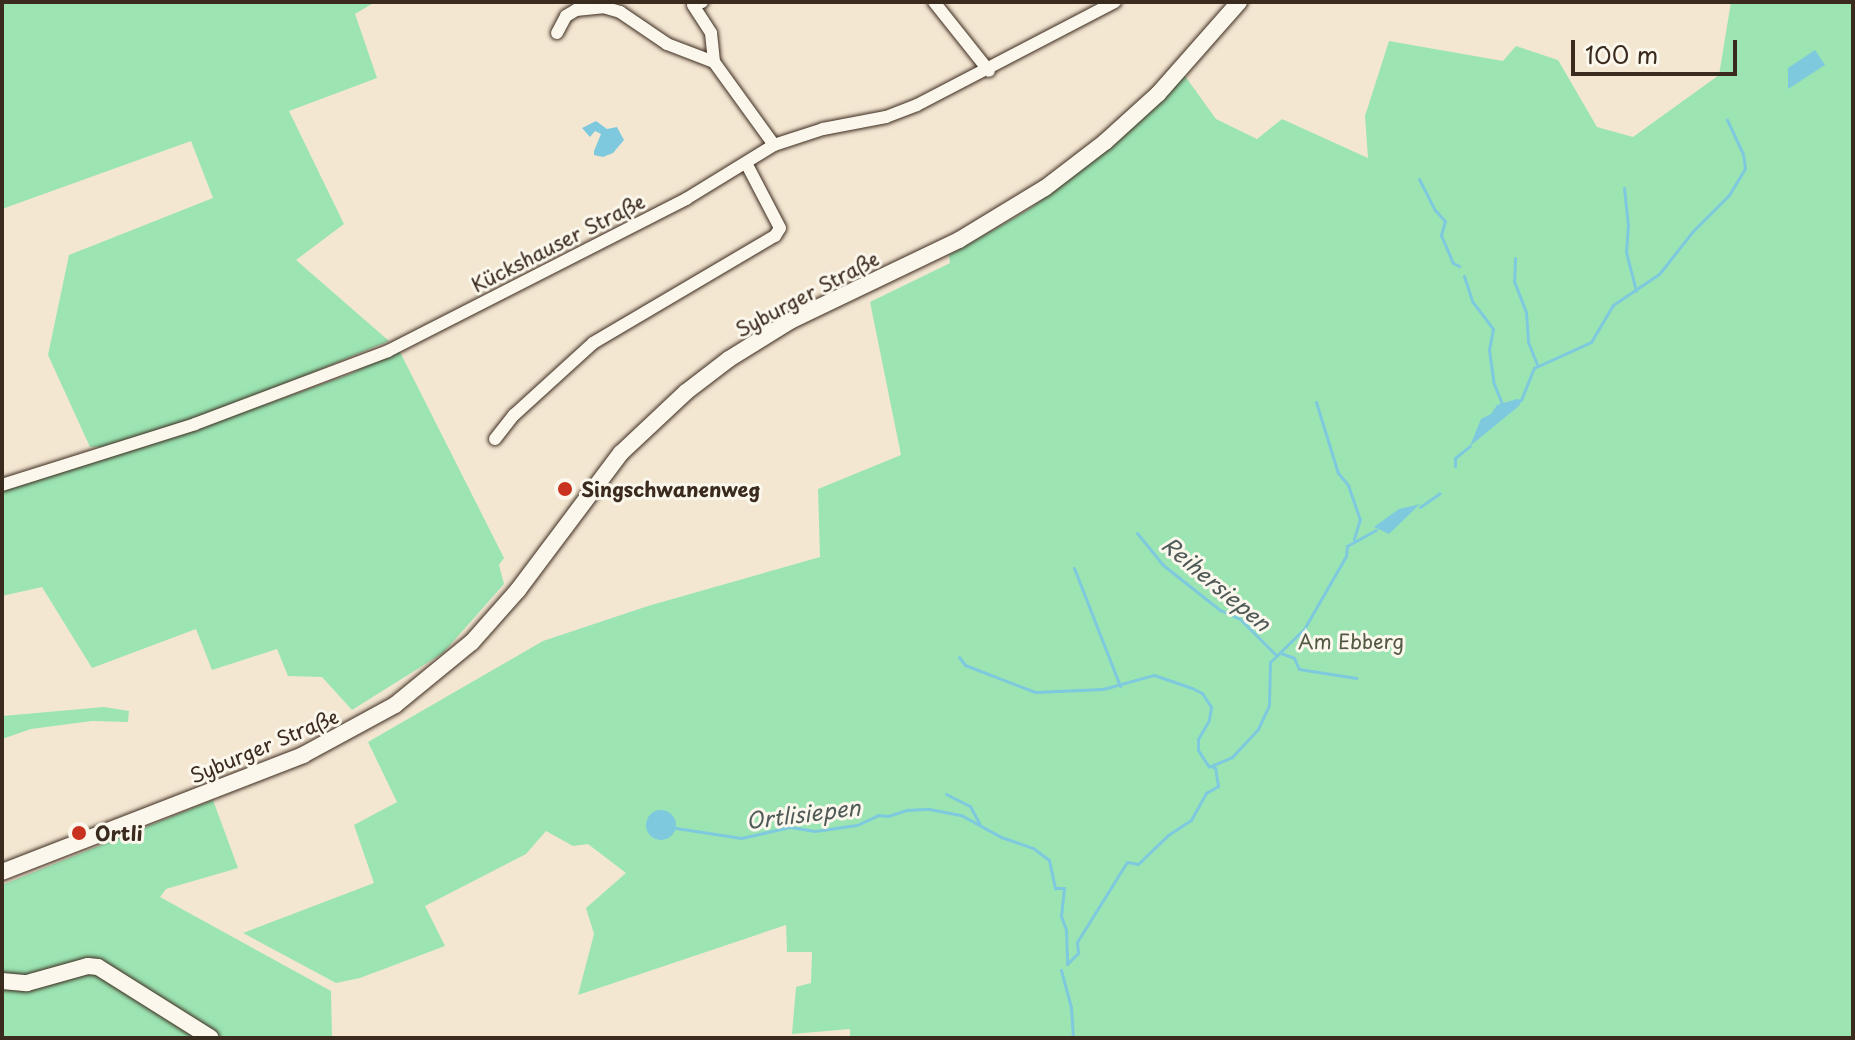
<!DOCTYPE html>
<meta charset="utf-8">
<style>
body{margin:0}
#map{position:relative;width:1855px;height:1040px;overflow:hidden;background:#f4e7d2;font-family:"Playpen Sans",sans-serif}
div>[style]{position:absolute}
.green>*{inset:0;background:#9ce5b3}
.water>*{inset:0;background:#7ec9de}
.round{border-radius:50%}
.stream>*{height:3px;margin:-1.5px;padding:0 1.5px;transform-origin:1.5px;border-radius:1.5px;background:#7ec9de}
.roads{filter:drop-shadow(0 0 2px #3b2a1e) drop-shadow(0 0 2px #3b2a1e)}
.minor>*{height:12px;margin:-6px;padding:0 6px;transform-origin:6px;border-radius:6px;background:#fbf7ec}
.tertiary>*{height:16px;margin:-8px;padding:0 8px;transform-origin:8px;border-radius:8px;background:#fbf7ec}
.dots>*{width:22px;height:22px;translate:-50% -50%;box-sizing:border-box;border:4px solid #fbf7ec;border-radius:50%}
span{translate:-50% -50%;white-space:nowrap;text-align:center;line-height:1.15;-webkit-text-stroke:6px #fbf7ec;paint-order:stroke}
.street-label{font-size:20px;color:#3b2a1e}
.poi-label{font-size:20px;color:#3b2a1e;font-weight:700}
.left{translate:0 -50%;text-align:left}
.park-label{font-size:20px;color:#535943}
.water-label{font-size:22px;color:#4f5a58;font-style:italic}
.frame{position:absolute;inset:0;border:4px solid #3b2a1e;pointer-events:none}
.scale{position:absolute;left:1571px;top:40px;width:166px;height:36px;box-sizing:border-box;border:4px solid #3b2a1e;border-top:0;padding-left:10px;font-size:24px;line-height:28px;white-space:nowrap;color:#3b2a1e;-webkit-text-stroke:6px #fbf7ec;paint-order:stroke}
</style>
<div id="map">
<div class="green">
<div style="clip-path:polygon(2px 2px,375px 2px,355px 14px,377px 78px,289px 111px,344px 224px,296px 260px,389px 341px,261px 394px,264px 405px,350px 374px,399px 350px,504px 558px,499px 565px,504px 584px,443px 653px,352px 710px,322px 677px,288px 676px,277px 649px,212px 670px,196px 629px,92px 668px,42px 587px,2px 596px,2px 488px,108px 447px,90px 447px,48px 355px,69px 255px,213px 198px,191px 141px,2px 209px)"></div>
<div style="clip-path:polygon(1731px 2px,1853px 2px,1853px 1038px,850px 1038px,850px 1029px,792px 1034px,796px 987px,811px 983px,812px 952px,787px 952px,786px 925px,578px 995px,594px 934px,586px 908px,626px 873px,588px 844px,573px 846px,546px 831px,526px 854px,425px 906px,445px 946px,360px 978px,336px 983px,243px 933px,374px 883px,354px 825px,397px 802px,368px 742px,543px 641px,648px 606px,820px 557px,818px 489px,901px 455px,870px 302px,950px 263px,949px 255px,1028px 210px,1087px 166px,1185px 76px,1216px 119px,1257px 139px,1282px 119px,1368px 158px,1365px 116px,1389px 41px,1503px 61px,1516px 46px,1558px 60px,1597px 127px,1633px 137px,1719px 75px)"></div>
<div style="clip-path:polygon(104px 707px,129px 711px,128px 722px,92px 721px,31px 729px,2px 739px,2px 716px)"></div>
<div style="clip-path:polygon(213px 800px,238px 868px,166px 889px,160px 897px,331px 991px,332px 1038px,2px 1038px,2px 885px)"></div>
</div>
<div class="water">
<div style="clip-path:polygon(1815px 50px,1825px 65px,1788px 89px,1788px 68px)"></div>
<div style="clip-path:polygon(596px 121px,607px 129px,617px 127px,624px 140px,613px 153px,603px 157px,594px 155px,594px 151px,601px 134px,595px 131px,590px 137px,582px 128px)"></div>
<div style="clip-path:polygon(1517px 399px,1522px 400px,1519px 406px,1470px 446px,1481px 419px,1491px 414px,1497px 405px)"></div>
<div style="clip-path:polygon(1420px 504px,1389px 534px,1374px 527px,1399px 509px)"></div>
<div class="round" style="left:646px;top:810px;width:30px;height:30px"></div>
</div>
<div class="stream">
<div style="left:1419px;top:179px;width:35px;rotate:63deg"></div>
<div style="left:1435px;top:210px;width:15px;rotate:48deg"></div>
<div style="left:1445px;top:221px;width:15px;rotate:106deg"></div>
<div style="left:1441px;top:235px;width:30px;rotate:67deg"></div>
<div style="left:1453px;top:263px;width:7px;rotate:27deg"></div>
<div style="left:1624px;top:188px;width:36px;rotate:84deg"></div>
<div style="left:1628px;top:224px;width:28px;rotate:94deg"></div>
<div style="left:1626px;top:252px;width:40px;rotate:75.6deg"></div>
<div style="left:1515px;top:258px;width:23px;rotate:92deg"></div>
<div style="left:1514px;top:281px;width:33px;rotate:69deg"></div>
<div style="left:1526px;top:312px;width:30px;rotate:86deg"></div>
<div style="left:1528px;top:342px;width:24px;rotate:68deg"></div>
<div style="left:1464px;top:276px;width:26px;rotate:72deg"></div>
<div style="left:1472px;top:301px;width:35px;rotate:53deg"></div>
<div style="left:1493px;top:329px;width:21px;rotate:101deg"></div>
<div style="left:1489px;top:350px;width:34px;rotate:82deg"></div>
<div style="left:1494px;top:384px;width:22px;rotate:68deg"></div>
<div style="left:1521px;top:400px;width:35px;rotate:-68deg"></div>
<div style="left:1534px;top:368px;width:63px;rotate:-24.5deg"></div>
<div style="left:1591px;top:342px;width:43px;rotate:-59.3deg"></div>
<div style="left:1613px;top:305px;width:55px;rotate:-34deg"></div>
<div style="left:1659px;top:274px;width:55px;rotate:-51.7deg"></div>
<div style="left:1693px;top:231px;width:51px;rotate:-45deg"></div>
<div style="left:1729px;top:195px;width:31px;rotate:-59deg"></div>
<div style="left:1745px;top:168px;width:14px;rotate:-98deg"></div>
<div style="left:1743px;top:154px;width:38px;rotate:-115deg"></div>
<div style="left:1316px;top:402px;width:74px;rotate:72.8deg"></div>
<div style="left:1338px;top:473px;width:16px;rotate:50deg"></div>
<div style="left:1348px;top:485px;width:36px;rotate:71deg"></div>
<div style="left:1360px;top:519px;width:21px;rotate:107deg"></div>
<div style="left:1455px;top:466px;width:8px;rotate:-90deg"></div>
<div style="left:1455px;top:458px;width:19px;rotate:-39deg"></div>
<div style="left:1420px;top:507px;width:24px;rotate:-35deg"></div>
<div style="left:1137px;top:533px;width:41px;rotate:50.9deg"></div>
<div style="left:1163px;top:565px;width:73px;rotate:38.3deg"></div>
<div style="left:1220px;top:610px;width:22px;rotate:24deg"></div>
<div style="left:1240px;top:619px;width:52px;rotate:45deg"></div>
<div style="left:1074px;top:568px;width:127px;rotate:68.7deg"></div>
<div style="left:1281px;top:653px;width:14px;rotate:21deg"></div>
<div style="left:1294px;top:658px;width:12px;rotate:66deg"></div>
<div style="left:1299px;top:669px;width:58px;rotate:9deg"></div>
<div style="left:959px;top:657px;width:10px;rotate:53deg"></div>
<div style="left:965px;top:665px;width:75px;rotate:21.1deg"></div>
<div style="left:1035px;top:692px;width:68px;rotate:-2.5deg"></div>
<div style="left:1103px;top:689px;width:53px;rotate:-15.4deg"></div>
<div style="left:1154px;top:675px;width:40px;rotate:18.9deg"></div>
<div style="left:1192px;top:688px;width:11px;rotate:27deg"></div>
<div style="left:1202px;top:693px;width:17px;rotate:57deg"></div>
<div style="left:1211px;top:707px;width:13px;rotate:99deg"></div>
<div style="left:1209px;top:720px;width:22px;rotate:120deg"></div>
<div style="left:1198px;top:739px;width:11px;rotate:90deg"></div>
<div style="left:1198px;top:750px;width:20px;rotate:57deg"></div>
<div style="left:946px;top:794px;width:27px;rotate:27deg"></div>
<div style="left:970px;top:806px;width:21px;rotate:62deg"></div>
<div style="left:676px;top:828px;width:66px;rotate:8.7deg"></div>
<div style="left:741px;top:838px;width:50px;rotate:-12.7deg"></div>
<div style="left:790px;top:827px;width:25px;rotate:9deg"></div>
<div style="left:815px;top:831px;width:42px;rotate:-8.1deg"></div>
<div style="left:857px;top:825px;width:23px;rotate:-25deg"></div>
<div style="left:878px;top:815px;width:10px;rotate:6deg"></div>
<div style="left:888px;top:816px;width:20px;rotate:-18deg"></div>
<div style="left:907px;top:810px;width:22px;rotate:-3deg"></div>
<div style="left:929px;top:809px;width:33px;rotate:11deg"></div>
<div style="left:961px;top:815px;width:46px;rotate:28.8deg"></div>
<div style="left:1001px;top:837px;width:34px;rotate:19deg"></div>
<div style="left:1033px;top:848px;width:20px;rotate:37deg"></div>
<div style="left:1049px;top:860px;width:29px;rotate:78deg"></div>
<div style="left:1055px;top:888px;width:9px"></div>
<div style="left:1064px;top:888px;width:28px;rotate:96deg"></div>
<div style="left:1061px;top:916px;width:15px;rotate:70deg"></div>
<div style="left:1066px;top:930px;width:34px;rotate:88deg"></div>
<div style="left:1067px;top:964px;width:16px;rotate:-45deg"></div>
<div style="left:1078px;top:953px;width:11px;rotate:-95deg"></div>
<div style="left:1077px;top:942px;width:94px;rotate:-58deg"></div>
<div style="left:1127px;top:862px;width:11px;rotate:10deg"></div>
<div style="left:1138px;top:864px;width:42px;rotate:-44deg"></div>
<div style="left:1168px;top:835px;width:27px;rotate:-33deg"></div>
<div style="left:1191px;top:820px;width:31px;rotate:-61deg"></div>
<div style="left:1206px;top:793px;width:14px;rotate:-30deg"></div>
<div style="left:1218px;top:786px;width:18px;rotate:-99deg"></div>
<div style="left:1215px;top:768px;width:4px;rotate:-153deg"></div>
<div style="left:1211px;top:766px;width:23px;rotate:-23deg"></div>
<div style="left:1232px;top:757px;width:38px;rotate:-47deg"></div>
<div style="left:1258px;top:729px;width:26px;rotate:-65deg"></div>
<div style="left:1269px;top:705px;width:43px;rotate:-88.7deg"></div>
<div style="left:1270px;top:662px;width:47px;rotate:-44.1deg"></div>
<div style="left:1304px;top:629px;width:84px;rotate:-60.1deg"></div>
<div style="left:1346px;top:556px;width:10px;rotate:-84deg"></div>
<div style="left:1347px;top:546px;width:33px;rotate:-29deg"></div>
<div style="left:1061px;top:970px;width:39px;rotate:75deg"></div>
<div style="left:1071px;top:1008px;width:30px;rotate:86deg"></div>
</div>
<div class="roads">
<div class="minor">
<div style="left:702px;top:2px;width:9px;rotate:162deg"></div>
<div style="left:693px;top:5px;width:33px;rotate:57deg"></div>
<div style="left:711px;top:33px;width:29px;rotate:84deg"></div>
<div style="left:934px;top:2px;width:88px;rotate:51.4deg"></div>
<div style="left:557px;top:33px;width:19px;rotate:-62deg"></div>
<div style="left:566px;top:16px;width:12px;rotate:-31deg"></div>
<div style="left:576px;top:10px;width:27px;rotate:-6deg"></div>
<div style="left:603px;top:7px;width:18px;rotate:16deg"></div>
<div style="left:620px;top:12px;width:57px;rotate:34.2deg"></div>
<div style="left:667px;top:44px;width:50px;rotate:21deg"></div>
<div style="left:714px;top:62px;width:102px;rotate:54.1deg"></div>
<div style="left:495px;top:439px;width:31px;rotate:-52deg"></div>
<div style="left:514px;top:415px;width:107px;rotate:-42.3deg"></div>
<div style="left:593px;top:343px;width:211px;rotate:-30.5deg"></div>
<div style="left:775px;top:236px;width:9px;rotate:-58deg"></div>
<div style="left:780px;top:228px;width:73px;rotate:-117.6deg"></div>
<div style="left:2px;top:485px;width:202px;rotate:-17.5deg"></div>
<div style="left:195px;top:424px;width:206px;rotate:-20.7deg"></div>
<div style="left:388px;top:351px;width:335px;rotate:-27deg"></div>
<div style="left:686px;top:199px;width:103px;rotate:-31.5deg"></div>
<div style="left:774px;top:145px;width:52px;rotate:-18.1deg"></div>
<div style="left:823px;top:129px;width:64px;rotate:-10.8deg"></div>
<div style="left:886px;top:117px;width:33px;rotate:-21deg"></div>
<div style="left:917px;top:105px;width:223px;rotate:-27.5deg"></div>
</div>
<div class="tertiary">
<div style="left:2px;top:872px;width:323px;rotate:-21.2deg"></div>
<div style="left:303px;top:755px;width:105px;rotate:-28.5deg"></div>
<div style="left:395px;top:705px;width:99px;rotate:-39.3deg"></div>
<div style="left:472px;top:642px;width:69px;rotate:-48.5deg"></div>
<div style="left:518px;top:590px;width:171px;rotate:-53.1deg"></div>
<div style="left:621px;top:453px;width:89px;rotate:-43.2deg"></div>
<div style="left:686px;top:392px;width:54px;rotate:-37.5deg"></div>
<div style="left:729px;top:359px;width:74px;rotate:-31.8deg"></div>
<div style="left:792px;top:320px;width:185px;rotate:-25.6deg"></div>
<div style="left:959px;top:240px;width:100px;rotate:-31.2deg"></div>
<div style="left:1045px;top:188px;width:76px;rotate:-37.5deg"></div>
<div style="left:1105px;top:142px;width:72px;rotate:-42.2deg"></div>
<div style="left:1158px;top:94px;width:123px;rotate:-48.6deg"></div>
<div style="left:2px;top:981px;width:25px;rotate:5deg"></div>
<div style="left:27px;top:983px;width:63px;rotate:-15.6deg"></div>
<div style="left:88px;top:966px;width:10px;rotate:6deg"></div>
<div style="left:98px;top:967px;width:133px;rotate:32.1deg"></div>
</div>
</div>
<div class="dots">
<div style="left:565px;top:489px;background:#c8321e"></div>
<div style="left:79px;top:833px;background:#c8321e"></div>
</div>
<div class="street-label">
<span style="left:558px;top:243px;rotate:-27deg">Kückshauser Straße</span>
<span style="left:807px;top:294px;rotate:-28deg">Syburger Straße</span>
<span style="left:264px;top:746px;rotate:-23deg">Syburger Straße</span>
</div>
<div class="poi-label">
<span class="left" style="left:581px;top:489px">Singschwanenweg</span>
<span class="left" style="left:95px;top:833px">Ortli</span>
</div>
<div class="park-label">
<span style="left:1351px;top:641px">Am Ebberg</span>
</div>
<div class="water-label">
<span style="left:1217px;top:583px;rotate:40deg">Reihersiepen</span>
<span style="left:803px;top:813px;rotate:-7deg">Ortlisiepen</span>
</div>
<div class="frame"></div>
<div class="scale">100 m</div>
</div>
